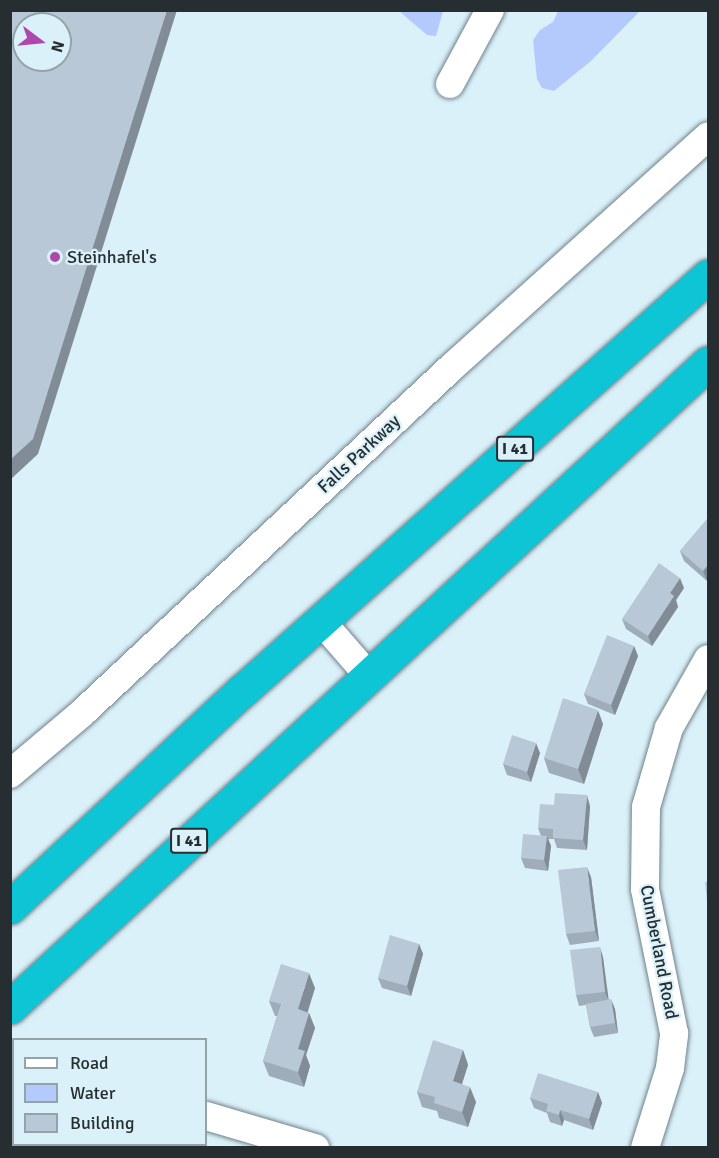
<!DOCTYPE html>
<style>
body{margin:0}
#map{position:relative;width:719px;height:1158px;overflow:hidden;background:#dbf1fa;font-family:Signika,sans-serif}
div>[style]{position:absolute}
.water>*{inset:0;background:#b5cafc}
.roads{filter:drop-shadow(0 0 2px #6f828b) drop-shadow(0 0 2px #6f828b)}
.minor>*{height:28px;margin:-14px;padding:0 14px;transform-origin:14px;border-radius:14px;background:#fff}
.highway>*{height:33px;margin:-16.5px;padding:0 16.5px;transform-origin:16.5px;border-radius:16.5px;background:#0ec5d5}
.wall>*{inset:0;background:#9facb9}
.shaded-wall>*{inset:0;background:#828c96}
.building>*{inset:0;background:#b9c8d7}
.dots>*{width:16px;height:16px;translate:-50% -50%;box-sizing:border-box;border:3px solid #dbf1fa;border-radius:50%}
span{translate:-50% -50%;white-space:nowrap;text-align:center;line-height:1.15;-webkit-text-stroke:4.5px #dbf1fa;paint-order:stroke}
.shield-label span{padding:2px 4px;background:#dbf1fa;border:2px solid;border-radius:4px;-webkit-text-stroke-width:0}
.shield-label{font-size:16px;color:#262e32;font-weight:700}
.poi-label{font-size:18px;color:#262e32}
.left{translate:0 -50%;text-align:left}
.street-label{font-size:18px;color:#262e32}
.frame{position:absolute;inset:0;border:12px solid #262e32;pointer-events:none}
.legend{position:absolute;left:12px;top:1038px;width:195px;height:108px;box-sizing:border-box;background:#dbf1fa;border:2px solid #93a3aa;margin:0;padding:8px 10px;list-style:none;font-size:18px;color:#262e32}
.legend li{display:flex;align-items:center;gap:12px;height:30px}
.legend b{width:30px;border:2px solid #93a3aa}
.north{position:absolute;left:12px;top:12px;width:60px;height:60px;box-sizing:border-box;background:#dbf1fa;border:2px solid #93a3aa;border-radius:50%;rotate:106deg;font-size:16px;font-weight:700;line-height:24px;text-align:center;color:#262e32}
.north::after{content:'';display:block;margin:auto;width:21px;height:27px;background:#ae47ab;clip-path:polygon(50% 0,100% 100%,50% 72%,0 100%)}
</style>
<div id="map">
<div class="water">
<div style="clip-path:polygon(399px 11px,443px 11px,436px 36px,427px 35px)"></div>
<div style="clip-path:polygon(558px 11px,558px 10px,640px 11px,591px 61px,554px 91px,542px 88px,537px 79px,533px 40px,540px 30px,553px 22px)"></div>
</div>
<div class="roads">
<div class="minor">
<div style="left:450px;top:84px;width:84px;rotate:-61.6deg"></div>
<div style="left:321px;top:621px;width:72px;rotate:49deg"></div>
<div style="left:10px;top:774px;width:93px;rotate:-40.2deg"></div>
<div style="left:81px;top:714px;width:509px;rotate:-43.09deg"></div>
<div style="left:453px;top:366px;width:343px;rotate:-42deg"></div>
<div style="left:206px;top:1116px;width:114px;rotate:16.4deg"></div>
<div style="left:10px;top:1136px;width:4px;rotate:-14deg"></div>
<div style="left:645px;top:1148px;width:84px;rotate:-72.6deg"></div>
<div style="left:670px;top:1068px;width:35px;rotate:-83deg"></div>
<div style="left:674px;top:1033px;width:147px;rotate:-101.4deg"></div>
<div style="left:645px;top:889px;width:82px;rotate:-89.3deg"></div>
<div style="left:646px;top:807px;width:82px;rotate:-73.8deg"></div>
<div style="left:669px;top:728px;width:79px;rotate:-60.5deg"></div>
</div>
<div class="highway">
<div style="left:10px;top:907px;width:317px;rotate:-43deg"></div>
<div style="left:242px;top:691px;width:624px;rotate:-41.69deg"></div>
<div style="left:10px;top:1007px;width:950px;rotate:-42.7deg"></div>
</div>
</div>
<div class="wall">
<div style="clip-path:polygon(708px 518px,707px 581px,684px 561px,680px 551px)"></div>
<div style="clip-path:polygon(684px 588px,676px 600px,678px 607px,652px 646px,626px 629px,622px 619px)"></div>
<div style="clip-path:polygon(634px 646px,638px 656px,615px 715px,588px 704px,584px 694px)"></div>
<div style="clip-path:polygon(603px 724px,584px 784px,549px 773px,544px 758px)"></div>
<div style="clip-path:polygon(540px 753px,531px 782px,507px 775px,503px 764px)"></div>
<div style="clip-path:polygon(590px 806px,587px 850px,557px 848px,554px 839px,548px 839px,551px 846px,548px 871px,525px 868px,521px 858px,541px 836px,538px 828px)"></div>
<div style="clip-path:polygon(591px 877px,599px 941px,570px 945px,566px 934px)"></div>
<div style="clip-path:polygon(419px 944px,423px 954px,411px 996px,382px 988px,378px 978px)"></div>
<div style="clip-path:polygon(603px 957px,608px 1000px,615px 1009px,618px 1033px,594px 1037px,590px 1027px,586px 1005px,579px 1006px,576px 995px)"></div>
<div style="clip-path:polygon(315px 988px,307px 1012px,309px 1013px,315px 1028px,306px 1055px,310px 1066px,304px 1087px,269px 1076px,263px 1061px,277px 1016px,275px 1016px,269px 1001px)"></div>
<div style="clip-path:polygon(463px 1050px,468px 1065px,462px 1084px,476px 1102px,468px 1127px,439px 1118px,437px 1111px,422px 1107px,417px 1092px)"></div>
<div style="clip-path:polygon(598px 1092px,602px 1103px,593px 1130px,564px 1120px,562px 1126px,550px 1122px,547px 1113px,534px 1108px,530px 1098px)"></div>
</div>
<div class="shaded-wall">
<div style="clip-path:polygon(167px 10px,177px 10px,38px 454px,10px 480px,10px 460px)"></div>
<div style="clip-path:polygon(708px 565px,708px 579px,707px 581px,703px 571px)"></div>
<div style="clip-path:polygon(680px 578px,684px 588px,676px 600px,678px 607px,652px 646px,648px 636px,670px 593px)"></div>
<div style="clip-path:polygon(634px 646px,638px 656px,615px 715px,611px 705px)"></div>
<div style="clip-path:polygon(598px 710px,603px 724px,584px 784px,578px 769px)"></div>
<div style="clip-path:polygon(536px 743px,540px 753px,531px 782px,527px 772px)"></div>
<div style="clip-path:polygon(587px 795px,590px 806px,587px 850px,583px 840px)"></div>
<div style="clip-path:polygon(547px 836px,551px 846px,548px 871px,544px 860px)"></div>
<div style="clip-path:polygon(587px 867px,591px 877px,599px 941px,595px 931px)"></div>
<div style="clip-path:polygon(419px 944px,423px 954px,411px 996px,407px 986px)"></div>
<div style="clip-path:polygon(600px 947px,603px 957px,609px 1002px,605px 992px)"></div>
<div style="clip-path:polygon(309px 973px,315px 988px,304px 1024px,298px 1009px)"></div>
<div style="clip-path:polygon(611px 999px,615px 1009px,618px 1033px,615px 1023px)"></div>
<div style="clip-path:polygon(309px 1013px,315px 1028px,306px 1055px,310px 1066px,304px 1087px,298px 1072px,298px 1049px)"></div>
<div style="clip-path:polygon(463px 1050px,468px 1065px,458px 1096px,453px 1081px)"></div>
<div style="clip-path:polygon(470px 1087px,476px 1102px,468px 1127px,462px 1112px)"></div>
<div style="clip-path:polygon(598px 1092px,602px 1103px,593px 1130px,589px 1119px)"></div>
<div style="clip-path:polygon(560px 1110px,564px 1120px,562px 1126px,559px 1115px)"></div>
</div>
<div class="building">
<div style="clip-path:polygon(evenodd,10px 10px,167px 10px,33px 439px,10px 460px,10px 10px,24px 24px,60px 24px,60px 60px,24px 60px,24px 24px)"></div>
<div style="clip-path:polygon(708px 518px,708px 565px,703px 571px,680px 551px)"></div>
<div style="clip-path:polygon(659px 563px,680px 578px,670px 593px,674px 596px,648px 636px,622px 619px)"></div>
<div style="clip-path:polygon(607px 635px,634px 646px,611px 705px,584px 694px)"></div>
<div style="clip-path:polygon(563px 698px,598px 710px,578px 769px,544px 758px)"></div>
<div style="clip-path:polygon(512px 735px,536px 743px,527px 772px,503px 764px)"></div>
<div style="clip-path:polygon(555px 793px,587px 795px,583px 840px,553px 838px,553px 829px,538px 828px,540px 804px,554px 805px)"></div>
<div style="clip-path:polygon(523px 834px,547px 836px,544px 860px,521px 858px)"></div>
<div style="clip-path:polygon(587px 867px,595px 931px,566px 934px,558px 870px)"></div>
<div style="clip-path:polygon(708px 881px,708px 911px,705px 882px)"></div>
<div style="clip-path:polygon(390px 935px,419px 944px,407px 986px,378px 978px)"></div>
<div style="clip-path:polygon(600px 947px,605px 992px,576px 995px,570px 950px)"></div>
<div style="clip-path:polygon(281px 964px,309px 973px,298px 1009px,309px 1013px,298px 1049px,305px 1051px,298px 1072px,263px 1061px,281px 1004px,269px 1001px)"></div>
<div style="clip-path:polygon(611px 999px,615px 1023px,590px 1027px,586px 1004px)"></div>
<div style="clip-path:polygon(433px 1040px,463px 1050px,453px 1081px,470px 1087px,462px 1112px,434px 1103px,435px 1097px,417px 1092px)"></div>
<div style="clip-path:polygon(538px 1073px,598px 1092px,589px 1119px,560px 1110px,559px 1115px,546px 1111px,548px 1104px,530px 1098px)"></div>
</div>
<div class="dots">
<div style="left:55px;top:257px;background:#ae47ab"></div>
</div>
<div class="shield-label">
<span style="left:515px;top:449px">I 41</span>
<span style="left:189px;top:841px">I 41</span>
</div>
<div class="poi-label">
<span class="left" style="left:67px;top:257px">Steinhafel's</span>
</div>
<div class="street-label">
<span style="left:359px;top:454px;rotate:-43deg">Falls Parkway</span>
<span style="left:659px;top:952px;rotate:79deg">Cumberland Road</span>
</div>
<div class="frame"></div>
<ul class="legend">
<li><b style="height:8px;background:#fff"></b>Road</li>
<li><b style="height:16px;background:#b5cafc"></b>Water</li>
<li><b style="height:16px;background:#b9c8d7"></b>Building</li>
</ul>
<div class="north">N</div>
</div>
